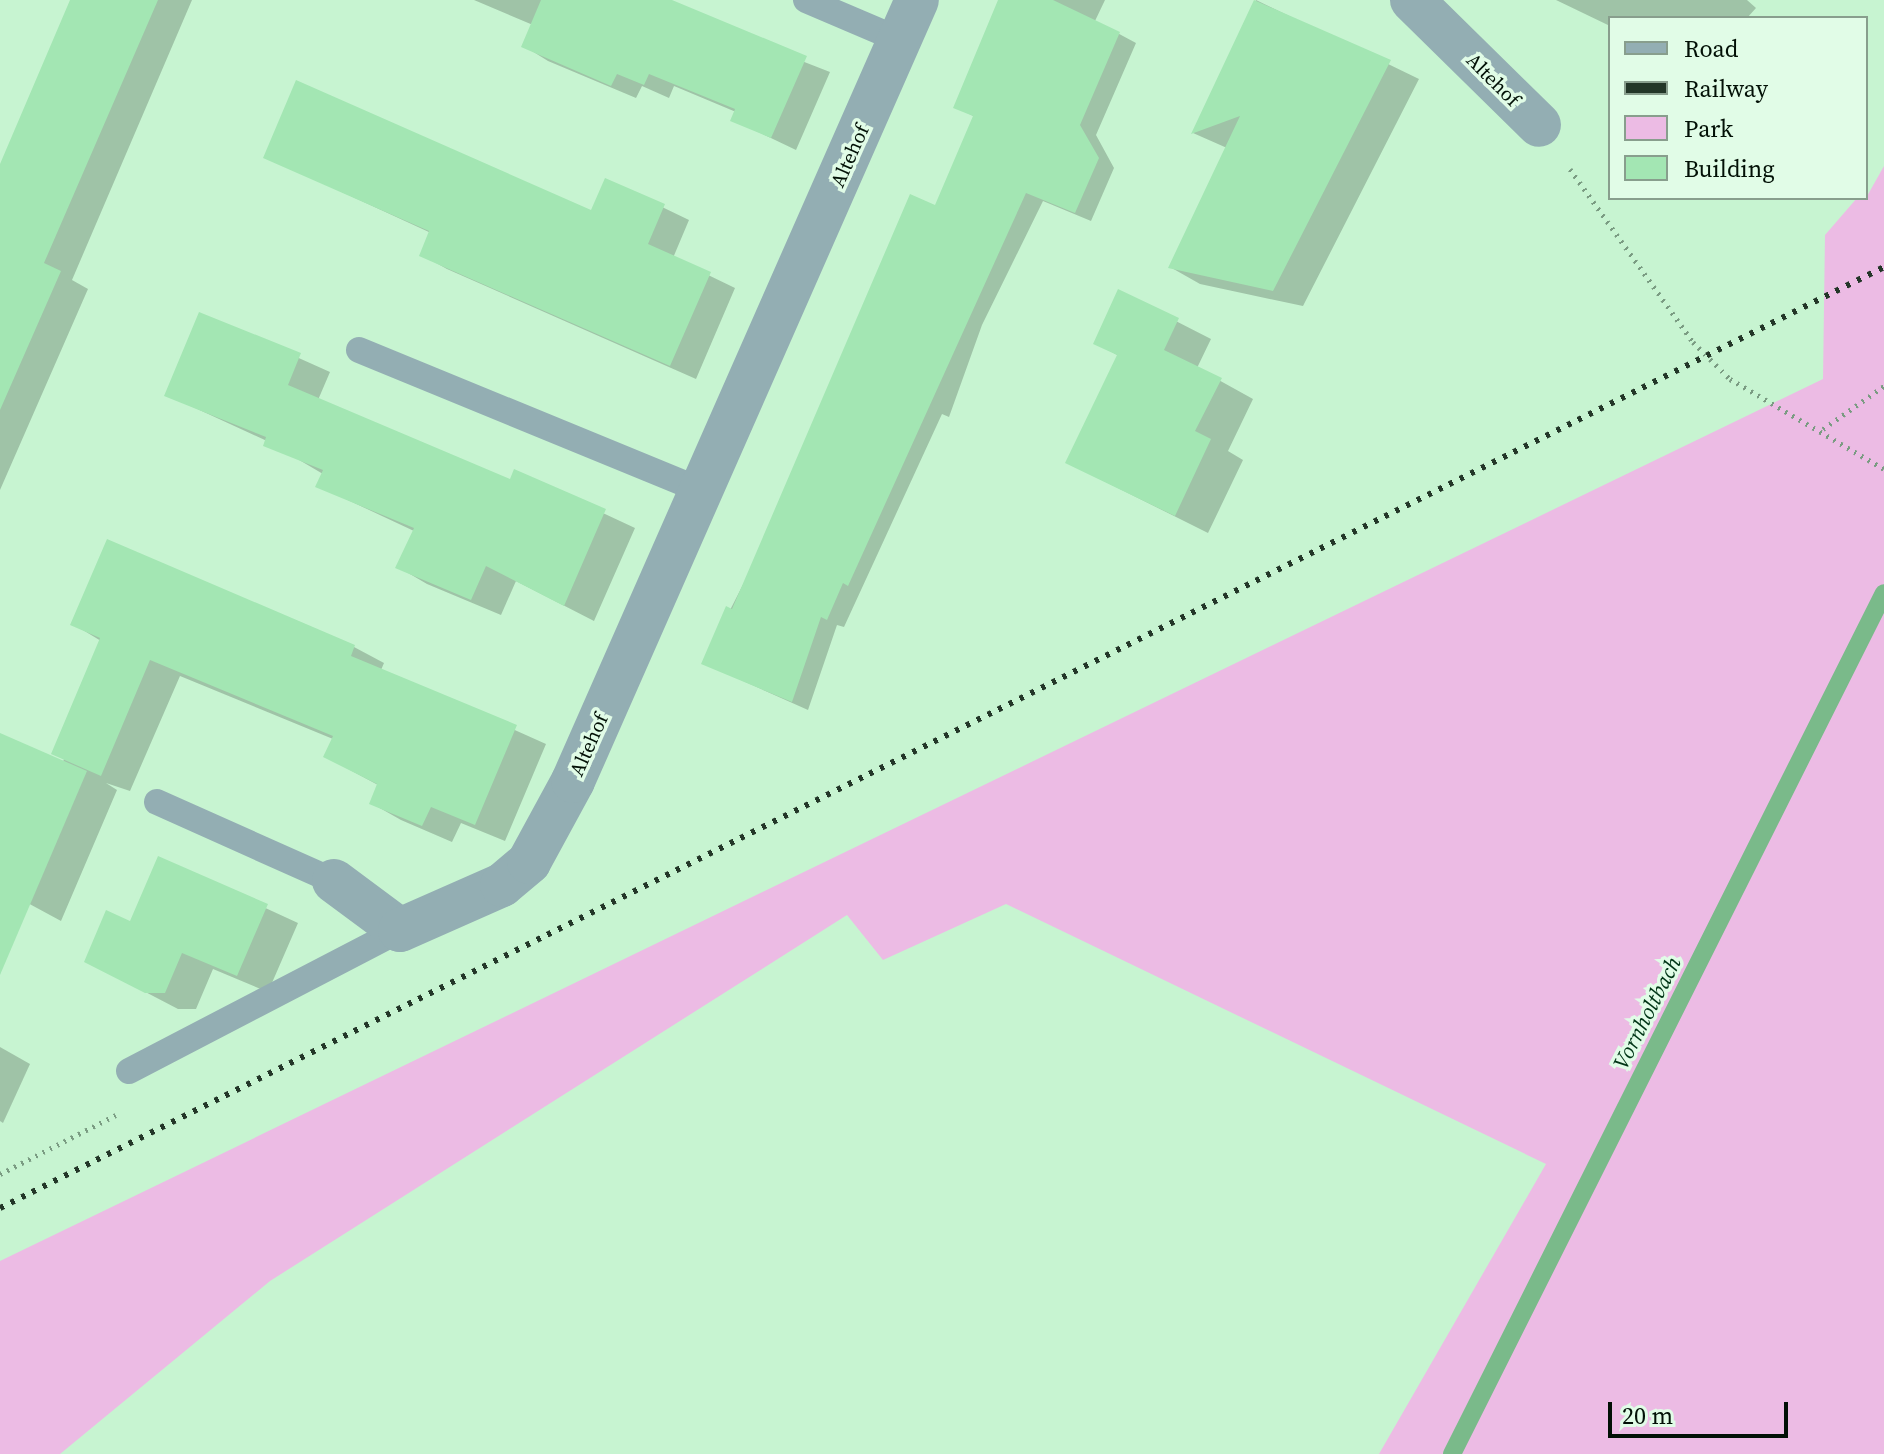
<!DOCTYPE html>
<style>
body{margin:0}
#map{position:relative;width:1884px;height:1454px;overflow:hidden;background:#c7f4d1;font-family:"Source Serif 4",serif}
div>[style]{position:absolute}
.green>*{inset:0;background:#ecbbe4}
.shadow>*{inset:0;background:#0003}
.stream>*{height:18px;margin:-9px;padding:0 9px;transform-origin:9px;border-radius:9px;background:#7aba8a}
.building>*{inset:0;background:#a3e6b3}
.path>*{height:5px;margin-top:-2.5px;transform-origin:0;background:repeating-linear-gradient(90deg,#7a9b82 0 2px,transparent 0 8px)}
.service>*{height:26px;margin:-13px;padding:0 13px;transform-origin:13px;border-radius:13px;background:#93aeb3}
.minor>*{height:44px;margin:-22px;padding:0 22px;transform-origin:22px;border-radius:22px;background:#93aeb3}
.rail>*{height:6px;margin-top:-3px;transform-origin:0;background:repeating-linear-gradient(90deg,#233628 0 4px,transparent 0 12px)}
span{translate:-50% -50%;white-space:nowrap;text-align:center;line-height:1.15;-webkit-text-stroke:7px #e1fce7;paint-order:stroke}
.street-label{font-size:20px;color:#021006}
.water-label{font-size:22px;color:#013516;font-style:italic}
.legend{position:absolute;left:1608px;top:16px;width:260px;height:184px;box-sizing:border-box;background:#e1fce7;border:2px solid #889e8d;margin:0;padding:10px 14px;list-style:none;font-size:24px;color:#021006}
.legend li{display:flex;align-items:center;gap:16px;height:40px}
.legend b{width:40px;border:2px solid #889e8d}
.scale{position:absolute;left:1608px;top:1402px;width:180px;height:36px;box-sizing:border-box;border:4px solid #021006;border-top:0;padding-left:10px;font-size:24px;line-height:28px;white-space:nowrap;color:#021006;-webkit-text-stroke:6px #e1fce7;paint-order:stroke}
</style>
<div id="map">
<div class="green">
<div style="clip-path:polygon(1884px 166px,1884px 1454px,1379px 1454px,1546px 1164px,1006px 904px,883px 960px,847px 915px,270px 1281px,60px 1454px,0 1454px,0 1261px,1823px 379px,1825px 235px,1857px 198px,1866px 198px)"></div>
</div>
<div class="shadow">
<div style="clip-path:polygon(72px 0,192px 0,72px 280px,88px 289px,0 490px,0 168px)"></div>
<div style="clip-path:polygon(474px 0,645px 0,830px 72px,796px 150px,733px 120px,736px 112px,674px 86px,669px 98px,642px 86px,636px 98px,548px 61px,524px 46px,533px 25px)"></div>
<div style="clip-path:polygon(1003px 0,1105px 0,1095px 21px,1136px 43px,1096px 135px,1114px 168px,1091px 221px,1043px 201px,982px 325px,949px 417px,942px 414px,844px 627px,837px 625px,808px 710px,703px 663px,936px 207px,975px 117px,956px 107px)"></div>
<div style="clip-path:polygon(1256px 0,1419px 79px,1303px 306px,1200px 284px,1170px 267px,1227px 148px,1193px 133px)"></div>
<div style="clip-path:polygon(1556px 0,1747px 0,1756px 8px,1747px 18px,1610px 18px,1610px 26px)"></div>
<div style="clip-path:polygon(266px 157px,592px 213px,606px 180px,689px 220px,673px 258px,735px 288px,696px 379px,447px 269px,422px 255px,431px 233px)"></div>
<div style="clip-path:polygon(1119px 292px,1211px 339px,1197px 368px,1253px 399px,1228px 451px,1243px 460px,1208px 533px,1068px 463px,1119px 356px,1096px 343px)"></div>
<div style="clip-path:polygon(200px 314px,330px 372px,318px 400px,511px 481px,515px 472px,635px 528px,594px 621px,516px 581px,501px 615px,427px 584px,398px 567px,414px 531px,318px 486px,323px 474px,267px 441px,167px 395px)"></div>
<div style="clip-path:polygon(108px 542px,354px 647px,384px 663px,381px 670px,546px 744px,505px 841px,461px 823px,452px 842px,401px 820px,371px 803px,378px 785px,326px 757px,333px 739px,180px 676px,130px 791px,106px 783px,117px 790px,61px 921px,0 888px,0 743px,63px 762px,101px 641px,73px 624px)"></div>
<div style="clip-path:polygon(159px 859px,298px 923px,268px 992px,213px 969px,196px 1009px,178px 1009px,86px 961px,132px 924px)"></div>
<div style="clip-path:polygon(0 1047px,30px 1064px,3px 1123px,0 1121px)"></div>
</div>
<div class="stream">
<div style="left:1452px;top:1454px;width:963px;rotate:-63.36deg"></div>
</div>
<div class="building">
<div style="clip-path:polygon(70px 0,158px 0,44px 263px,61px 271px,0 410px,0 164px)"></div>
<div style="clip-path:polygon(541px 0,672px 0,807px 56px,771px 138px,730px 121px,735px 109px,649px 74px,644px 85px,617px 74px,611px 86px,521px 47px)"></div>
<div style="clip-path:polygon(998px 0,1053px 0,1120px 32px,1080px 125px,1099px 158px,1075px 213px,1026px 193px,848px 586px,843px 583px,827px 620px,821px 617px,792px 702px,701px 664px,726px 606px,732px 609px,910px 194px,935px 205px,973px 116px,953px 108px)"></div>
<div style="clip-path:polygon(1254px 0,1391px 60px,1273px 291px,1168px 268px,1240px 116px,1191px 134px)"></div>
<div style="clip-path:polygon(296px 80px,591px 210px,605px 178px,665px 204px,648px 244px,711px 272px,670px 366px,419px 256px,429px 231px,263px 158px)"></div>
<div style="clip-path:polygon(1118px 289px,1179px 318px,1164px 350px,1222px 378px,1195px 431px,1211px 439px,1175px 516px,1065px 463px,1117px 355px,1093px 344px)"></div>
<div style="clip-path:polygon(199px 312px,301px 353px,288px 385px,510px 479px,514px 469px,606px 509px,564px 606px,486px 566px,471px 600px,395px 568px,414px 528px,315px 487px,323px 470px,263px 446px,266px 437px,164px 396px)"></div>
<div style="clip-path:polygon(107px 539px,355px 645px,351px 656px,517px 725px,475px 825px,431px 807px,422px 826px,369px 804px,377px 784px,323px 757px,333px 736px,150px 660px,101px 776px,51px 754px,100px 638px,70px 625px)"></div>
<div style="clip-path:polygon(0 733px,87px 771px,0 975px)"></div>
<div style="clip-path:polygon(158px 856px,268px 904px,237px 976px,182px 953px,165px 993px,145px 993px,84px 962px,106px 910px,130px 921px)"></div>
</div>
<div class="path">
<div style="left:1570px;top:169px;width:212px;rotate:54.6deg"></div>
<div style="left:1693px;top:342px;width:52px;rotate:45deg"></div>
<div style="left:1730px;top:379px;width:178px;rotate:30.3deg"></div>
<div style="left:1823px;top:429px;width:75px;rotate:-35.2deg"></div>
<div style="left:0;top:1174px;width:130px;rotate:-27deg"></div>
</div>
<div class="service">
<div style="left:806px;top:0;width:102px;rotate:23.1deg"></div>
<div style="left:359px;top:350px;width:372px;rotate:22.3deg"></div>
<div style="left:157px;top:802px;width:194px;rotate:24.1deg"></div>
<div style="left:129px;top:1071px;width:305px;rotate:-27.5deg"></div>
</div>
<div class="minor">
<div style="left:1412px;top:0;width:178px;rotate:44.5deg"></div>
<div style="left:334px;top:881px;width:82px;rotate:36.6deg"></div>
<div style="left:400px;top:930px;width:111px;rotate:-23.8deg"></div>
<div style="left:502px;top:885px;width:35px;rotate:-40deg"></div>
<div style="left:529px;top:862px;width:92px;rotate:-61.5deg"></div>
<div style="left:573px;top:781px;width:853px;rotate:-66.23deg"></div>
</div>
<div class="rail">
<div style="left:0;top:1208px;width:2106px;rotate:-26.54deg"></div>
</div>
<div class="street-label">
<span style="left:1493px;top:80px;rotate:45deg">Altehof</span>
<span style="left:850px;top:156px;rotate:-66deg">Altehof</span>
<span style="left:589px;top:745px;rotate:-66deg">Altehof</span>
</div>
<div class="water-label">
<span style="left:1647px;top:1013px;rotate:-63deg">Vornholtbach</span>
</div>
<ul class="legend">
<li><b style="height:10px;background:#93aeb3"></b>Road</li>
<li><b style="height:10px;background:#233628"></b>Railway</li>
<li><b style="height:22px;background:#ecbbe4"></b>Park</li>
<li><b style="height:22px;background:#a3e6b3"></b>Building</li>
</ul>
<div class="scale">20 m</div>
</div>
